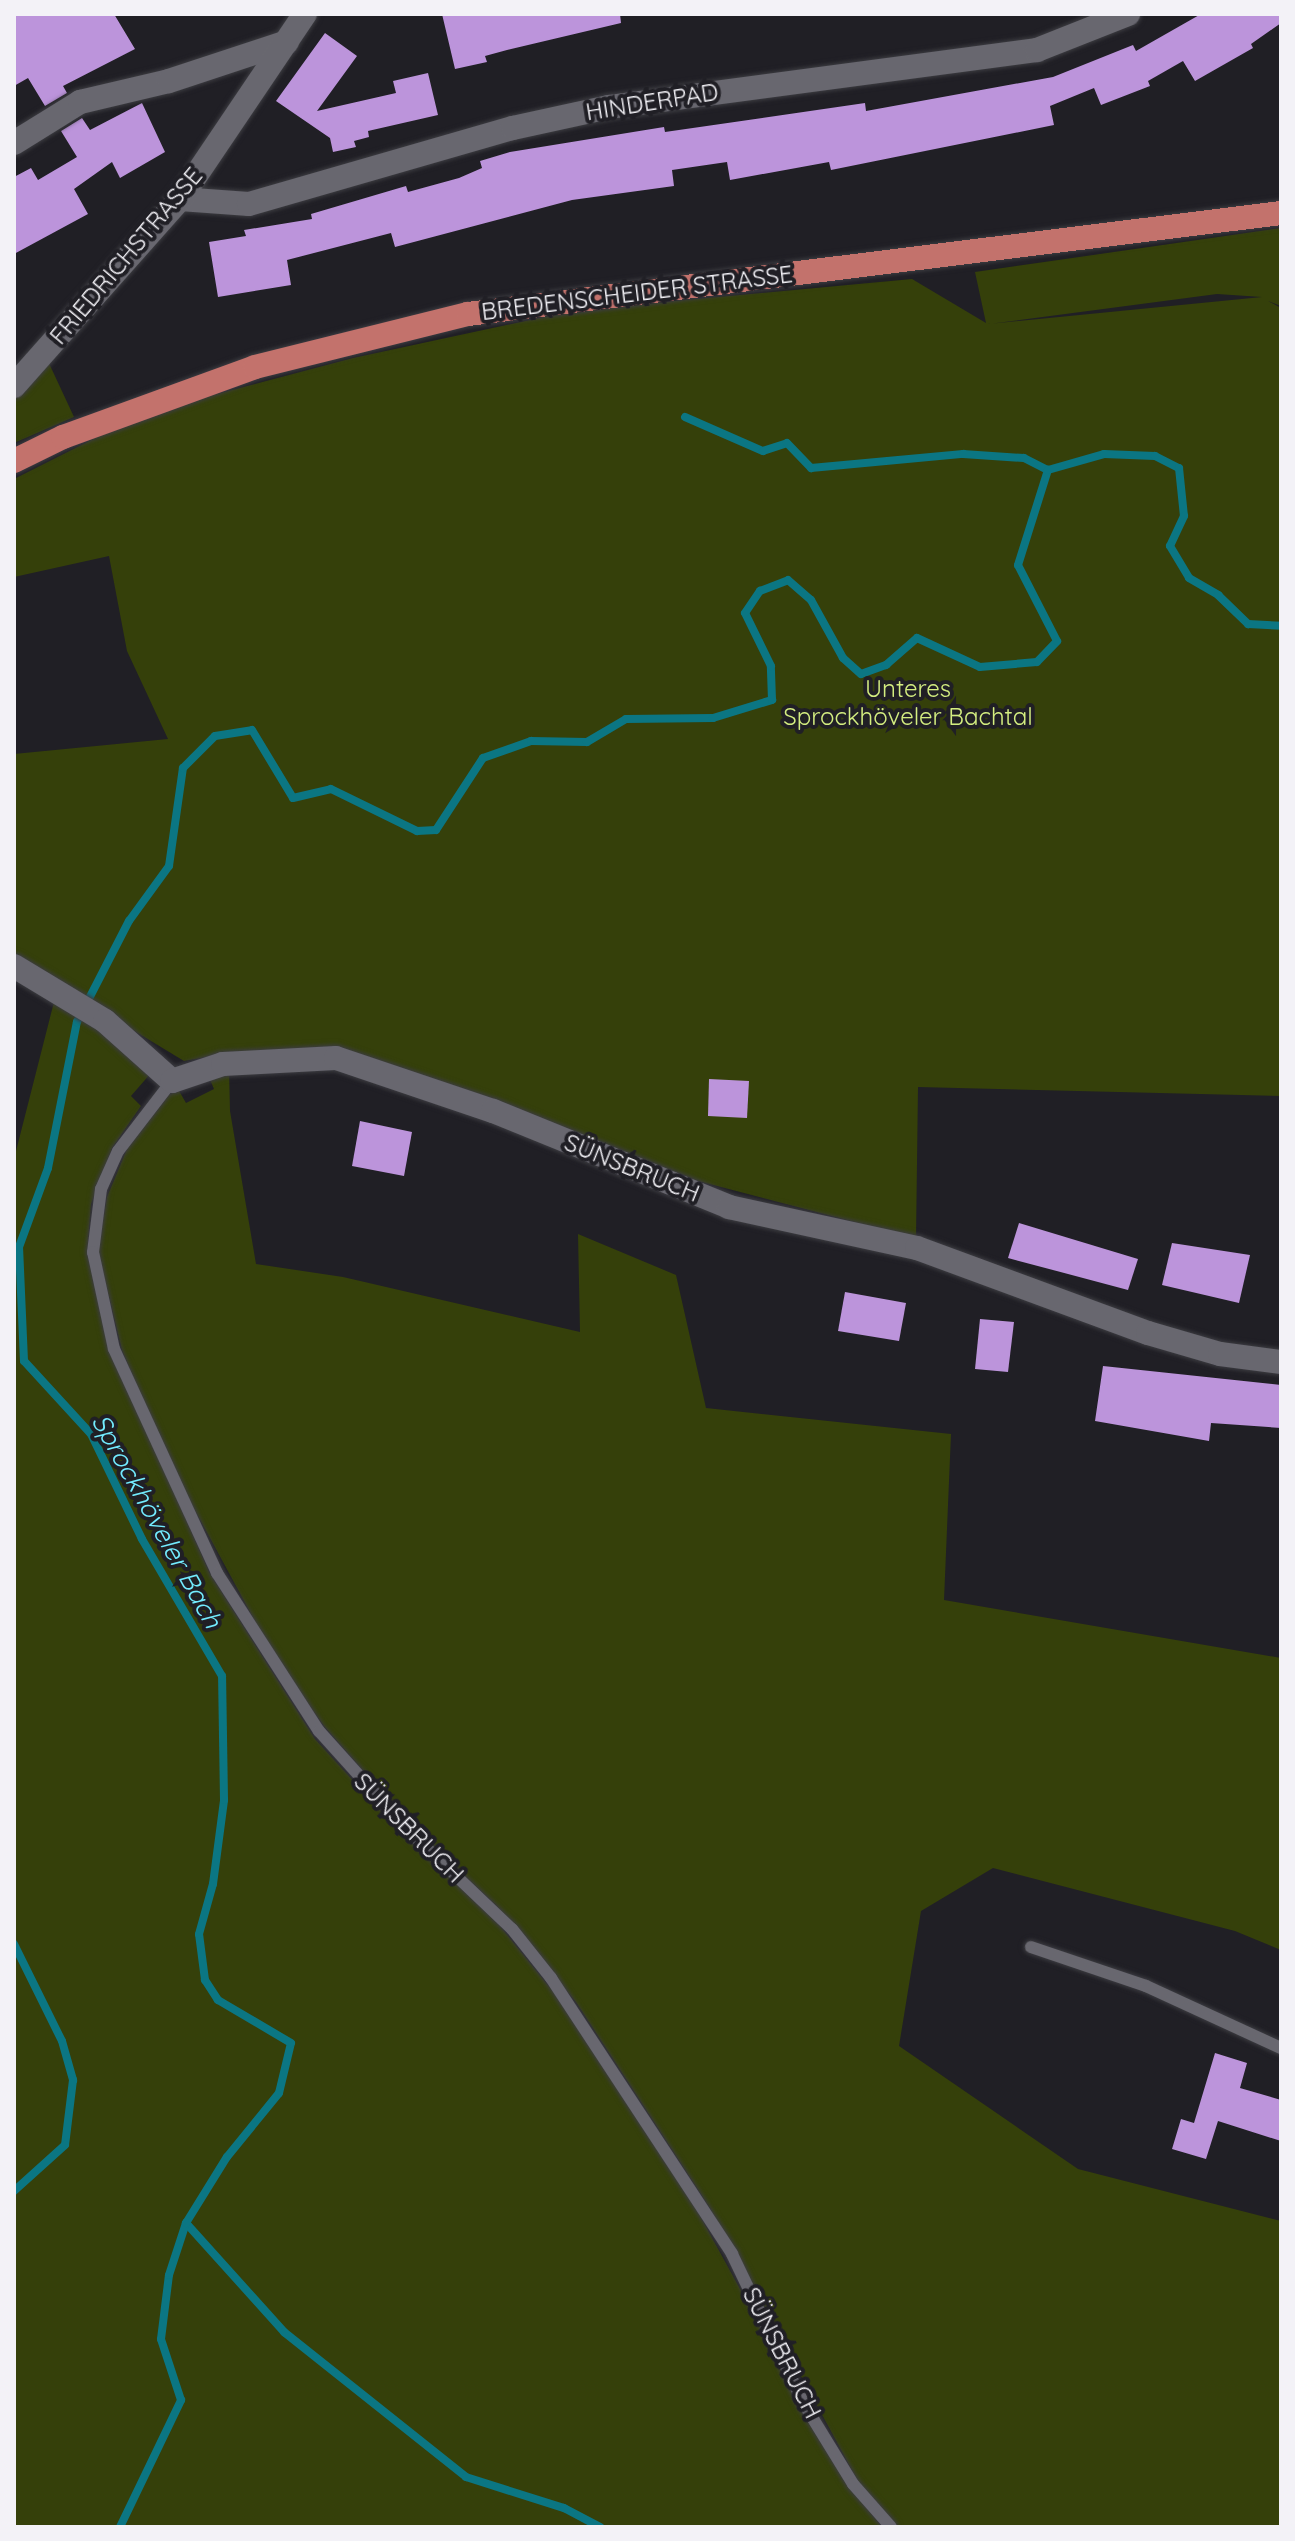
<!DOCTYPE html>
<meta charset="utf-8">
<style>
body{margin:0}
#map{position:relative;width:1295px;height:2541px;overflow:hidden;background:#201f25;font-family:Quicksand,sans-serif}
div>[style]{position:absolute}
.green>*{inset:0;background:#35400a}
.stream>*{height:8px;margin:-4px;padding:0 4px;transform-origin:4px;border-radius:4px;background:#0b7683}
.building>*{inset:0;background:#bc94db}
.roads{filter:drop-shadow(0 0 2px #3c3c41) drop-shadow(0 0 2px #3c3c41)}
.lane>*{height:12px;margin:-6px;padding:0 6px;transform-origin:6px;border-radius:6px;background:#68676f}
.street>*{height:24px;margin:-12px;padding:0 12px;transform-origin:12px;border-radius:12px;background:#68676f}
.primary>*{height:24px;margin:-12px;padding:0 12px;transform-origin:12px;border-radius:12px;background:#c3726c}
span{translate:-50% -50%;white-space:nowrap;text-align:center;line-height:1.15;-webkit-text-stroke:8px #201f25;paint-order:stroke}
.street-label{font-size:24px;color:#f3f2f7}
.park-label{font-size:24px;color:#d4ee80}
.water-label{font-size:26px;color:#73ecff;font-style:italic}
.frame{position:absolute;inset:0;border:16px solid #f3f2f7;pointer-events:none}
</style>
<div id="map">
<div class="green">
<div style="clip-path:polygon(evenodd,1281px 228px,1281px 306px,1268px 301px,1281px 308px,1281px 1096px,918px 1087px,916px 1238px,656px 1170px,418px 1078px,217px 1055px,184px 1061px,14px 958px,14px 754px,168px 739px,127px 651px,109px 556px,14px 577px,14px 479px,145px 413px,353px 358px,577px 310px,912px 279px,986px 323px,975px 272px,1281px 228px,1217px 294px,1262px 297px,988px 324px,989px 324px,1217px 294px)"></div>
<div style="clip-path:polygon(47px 359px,74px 417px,14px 443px,14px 394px)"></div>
<div style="clip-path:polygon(56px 994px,151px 1073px,131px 1096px,141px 1106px,112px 1148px,91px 1204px,87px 1254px,110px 1349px,210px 1574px,315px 1739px,405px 1837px,491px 1915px,568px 2010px,700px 2216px,849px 2487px,882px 2527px,14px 2527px,14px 1159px)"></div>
<div style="clip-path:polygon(229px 1067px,230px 1111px,256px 1264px,343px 1277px,580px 1332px,578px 1234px,676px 1275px,706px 1408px,951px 1434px,944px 1600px,1281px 1658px,1281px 1950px,1235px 1931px,993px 1868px,921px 1911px,899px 2046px,1078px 2169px,1281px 2221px,1281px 2527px,895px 2527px,859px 2483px,710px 2208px,576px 2002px,497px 1906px,413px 1827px,324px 1726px,270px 1649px,170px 1464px,122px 1350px,98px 1251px,107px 1197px,127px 1149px,169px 1095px,178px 1089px,186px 1103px,214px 1089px,208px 1075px)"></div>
</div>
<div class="stream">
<div style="left:685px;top:417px;width:85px;rotate:23.6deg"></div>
<div style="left:763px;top:451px;width:25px;rotate:-18deg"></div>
<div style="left:787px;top:443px;width:35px;rotate:46deg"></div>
<div style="left:811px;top:468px;width:153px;rotate:-5.3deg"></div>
<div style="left:963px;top:454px;width:61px;rotate:3.8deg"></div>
<div style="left:1024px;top:458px;width:27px;rotate:27deg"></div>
<div style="left:14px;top:1944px;width:108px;rotate:63.7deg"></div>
<div style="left:62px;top:2041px;width:41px;rotate:74.2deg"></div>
<div style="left:73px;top:2080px;width:65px;rotate:97deg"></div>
<div style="left:65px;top:2145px;width:69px;rotate:138deg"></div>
<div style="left:186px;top:2223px;width:147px;rotate:48deg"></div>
<div style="left:284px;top:2332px;width:233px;rotate:38.5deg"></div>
<div style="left:466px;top:2477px;width:103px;rotate:17.6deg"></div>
<div style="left:564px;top:2508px;width:41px;rotate:27.8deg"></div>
<div style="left:120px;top:2527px;width:141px;rotate:-64.3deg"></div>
<div style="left:181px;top:2400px;width:64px;rotate:-108.2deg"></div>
<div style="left:161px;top:2339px;width:64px;rotate:-82.9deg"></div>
<div style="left:169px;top:2275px;width:55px;rotate:-71.9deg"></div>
<div style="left:186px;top:2223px;width:78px;rotate:-58.2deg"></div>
<div style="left:227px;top:2157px;width:82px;rotate:-50.9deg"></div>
<div style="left:279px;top:2093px;width:51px;rotate:-76.5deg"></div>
<div style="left:291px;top:2043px;width:85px;rotate:-149.5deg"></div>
<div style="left:218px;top:2000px;width:24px;rotate:-123deg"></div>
<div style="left:205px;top:1980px;width:46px;rotate:-97.4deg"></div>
<div style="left:199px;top:1934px;width:52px;rotate:-74.4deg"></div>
<div style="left:213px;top:1884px;width:85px;rotate:-82.5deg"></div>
<div style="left:224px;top:1800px;width:124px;rotate:-90.9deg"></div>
<div style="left:222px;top:1676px;width:159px;rotate:-120.3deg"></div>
<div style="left:142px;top:1539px;width:117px;rotate:-115.9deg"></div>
<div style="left:91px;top:1434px;width:99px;rotate:-132.5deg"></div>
<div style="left:24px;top:1361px;width:114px;rotate:-92.5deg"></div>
<div style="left:19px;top:1247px;width:84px;rotate:-69.8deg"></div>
<div style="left:48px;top:1168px;width:149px;rotate:-78.8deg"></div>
<div style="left:77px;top:1022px;width:114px;rotate:-62.8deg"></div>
<div style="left:129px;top:921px;width:68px;rotate:-54deg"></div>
<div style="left:169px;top:866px;width:99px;rotate:-81.9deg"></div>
<div style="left:183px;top:768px;width:45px;rotate:-45deg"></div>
<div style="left:215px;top:736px;width:37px;rotate:-9deg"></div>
<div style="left:252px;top:730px;width:79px;rotate:58.9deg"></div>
<div style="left:293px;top:798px;width:39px;rotate:-13deg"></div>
<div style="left:331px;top:789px;width:96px;rotate:26deg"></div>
<div style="left:417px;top:831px;width:19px;rotate:-3deg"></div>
<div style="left:436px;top:830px;width:86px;rotate:-56.9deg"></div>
<div style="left:483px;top:758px;width:51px;rotate:-19.5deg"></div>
<div style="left:531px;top:741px;width:56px;rotate:1deg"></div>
<div style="left:587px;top:742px;width:45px;rotate:-30.5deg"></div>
<div style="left:626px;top:719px;width:87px;rotate:-0.7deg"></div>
<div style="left:713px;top:718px;width:62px;rotate:-17deg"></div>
<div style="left:772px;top:700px;width:34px;rotate:-92deg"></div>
<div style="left:771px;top:666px;width:59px;rotate:-116.1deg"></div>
<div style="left:745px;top:613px;width:27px;rotate:-56deg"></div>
<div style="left:760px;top:591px;width:30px;rotate:-21deg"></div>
<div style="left:788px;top:580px;width:30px;rotate:41deg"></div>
<div style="left:811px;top:600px;width:66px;rotate:61.1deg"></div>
<div style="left:843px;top:658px;width:24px;rotate:42deg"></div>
<div style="left:861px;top:674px;width:27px;rotate:-20deg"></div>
<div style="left:886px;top:665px;width:41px;rotate:-41.1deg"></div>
<div style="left:917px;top:638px;width:69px;rotate:24.7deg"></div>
<div style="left:980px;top:667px;width:57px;rotate:-5deg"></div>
<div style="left:1037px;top:662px;width:29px;rotate:-46deg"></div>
<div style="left:1057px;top:641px;width:85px;rotate:-117.2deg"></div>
<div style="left:1018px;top:565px;width:100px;rotate:-72.5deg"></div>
<div style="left:1048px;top:470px;width:58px;rotate:-15.9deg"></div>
<div style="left:1104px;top:454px;width:51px;rotate:2.2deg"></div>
<div style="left:1155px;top:456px;width:27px;rotate:27deg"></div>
<div style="left:1179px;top:468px;width:48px;rotate:84.1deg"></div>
<div style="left:1184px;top:516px;width:33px;rotate:115deg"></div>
<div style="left:1170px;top:546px;width:37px;rotate:59deg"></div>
<div style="left:1189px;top:578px;width:34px;rotate:30deg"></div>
<div style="left:1218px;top:595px;width:42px;rotate:44deg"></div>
<div style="left:1248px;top:624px;width:33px;rotate:3deg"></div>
</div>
<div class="building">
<div style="clip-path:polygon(14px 14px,114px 14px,135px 49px,63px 86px,67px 93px,45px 106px,28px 78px,14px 86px)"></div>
<div style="clip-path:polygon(442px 14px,620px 14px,621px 23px,507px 50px,485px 56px,487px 62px,455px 69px)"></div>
<div style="clip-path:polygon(1201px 14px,1281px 14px,1281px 23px,1251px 44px,1253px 48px,1195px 81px,1183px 61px,1148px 81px,1150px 86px,1101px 105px,1094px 88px,1050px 106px,1054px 125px,831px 170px,829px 162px,730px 180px,727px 162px,672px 170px,674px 186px,572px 200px,395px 247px,391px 233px,287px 260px,291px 285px,218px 297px,209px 242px,246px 236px,244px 230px,312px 219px,311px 214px,406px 186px,408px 192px,459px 178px,482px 168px,480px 161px,510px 152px,664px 127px,665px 132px,865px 103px,866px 111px,1053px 77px,1133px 45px,1136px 51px)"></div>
<div style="clip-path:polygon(325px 33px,357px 56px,317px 111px,396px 93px,393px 81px,428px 73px,438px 115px,368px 131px,369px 137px,354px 141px,356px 147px,333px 152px,330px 138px,276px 101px)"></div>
<div style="clip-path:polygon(142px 103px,165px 152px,120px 178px,112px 162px,74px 189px,88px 214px,14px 254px,14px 177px,31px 168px,38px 180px,77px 157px,61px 131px,82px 118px,90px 130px)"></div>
<div style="clip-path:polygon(709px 1079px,749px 1081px,747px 1118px,708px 1116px)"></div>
<div style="clip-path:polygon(360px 1121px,412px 1132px,404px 1176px,352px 1166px)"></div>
<div style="clip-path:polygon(1019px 1223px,1138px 1259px,1128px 1290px,1008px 1258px)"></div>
<div style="clip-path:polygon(1172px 1243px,1250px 1255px,1239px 1303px,1162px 1285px)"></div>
<div style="clip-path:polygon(845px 1292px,906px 1303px,899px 1341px,838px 1331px)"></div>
<div style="clip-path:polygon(980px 1319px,1014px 1322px,1008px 1372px,975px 1369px)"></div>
<div style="clip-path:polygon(1103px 1366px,1281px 1385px,1281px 1428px,1211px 1423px,1209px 1441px,1095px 1421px)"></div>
<div style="clip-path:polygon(1215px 2053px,1247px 2063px,1240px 2088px,1281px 2100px,1281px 2141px,1218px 2121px,1206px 2159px,1172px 2149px,1181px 2119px,1194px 2123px)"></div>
</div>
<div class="roads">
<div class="lane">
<div style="left:172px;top:1081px;width:88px;rotate:127.6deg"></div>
<div style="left:118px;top:1151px;width:42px;rotate:114.1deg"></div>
<div style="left:101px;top:1189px;width:64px;rotate:97.2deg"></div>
<div style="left:93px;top:1252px;width:99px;rotate:77.8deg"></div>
<div style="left:114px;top:1349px;width:247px;rotate:65.3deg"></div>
<div style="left:217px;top:1573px;width:188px;rotate:57.2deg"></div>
<div style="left:319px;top:1731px;width:136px;rotate:48deg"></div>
<div style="left:410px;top:1832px;width:141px;rotate:43.6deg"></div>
<div style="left:512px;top:1929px;width:63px;rotate:51.5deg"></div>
<div style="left:551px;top:1978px;width:330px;rotate:56.7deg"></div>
<div style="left:732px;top:2254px;width:166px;rotate:64.4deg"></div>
<div style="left:804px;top:2404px;width:94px;rotate:58.5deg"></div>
<div style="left:853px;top:2484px;width:57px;rotate:48.5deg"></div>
<div style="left:1031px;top:1947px;width:121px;rotate:18.7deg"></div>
<div style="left:1146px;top:1986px;width:149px;rotate:24.7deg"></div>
</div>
<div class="street">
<div style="left:14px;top:143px;width:78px;rotate:-31.8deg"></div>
<div style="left:80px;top:102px;width:91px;rotate:-13.3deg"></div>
<div style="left:169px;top:81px;width:124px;rotate:-18.3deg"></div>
<div style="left:180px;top:199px;width:69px;rotate:4.1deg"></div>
<div style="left:249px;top:204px;width:275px;rotate:-16.1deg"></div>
<div style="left:513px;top:128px;width:98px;rotate:-12.3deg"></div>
<div style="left:609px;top:107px;width:432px;rotate:-7.6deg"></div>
<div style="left:1037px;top:50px;width:98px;rotate:-21.6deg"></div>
<div style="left:14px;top:386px;width:250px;rotate:-48.4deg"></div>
<div style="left:180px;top:199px;width:223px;rotate:-56deg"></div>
<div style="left:14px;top:966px;width:106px;rotate:31.1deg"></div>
<div style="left:105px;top:1021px;width:90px;rotate:41.8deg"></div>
<div style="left:172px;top:1081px;width:54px;rotate:-18.4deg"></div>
<div style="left:223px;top:1064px;width:113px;rotate:-3deg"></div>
<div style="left:336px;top:1058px;width:166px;rotate:18.7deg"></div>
<div style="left:493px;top:1111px;width:255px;rotate:22.1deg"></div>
<div style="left:729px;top:1207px;width:192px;rotate:12.3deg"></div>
<div style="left:917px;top:1248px;width:246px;rotate:20.2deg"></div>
<div style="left:1148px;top:1333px;width:75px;rotate:16.3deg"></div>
<div style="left:1220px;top:1354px;width:62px;rotate:7.5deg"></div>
</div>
<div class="primary">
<div style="left:14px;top:461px;width:55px;rotate:-26.1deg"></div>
<div style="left:63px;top:437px;width:204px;rotate:-20deg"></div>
<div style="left:255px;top:367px;width:219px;rotate:-14deg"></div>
<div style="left:468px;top:314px;width:819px;rotate:-7.08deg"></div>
</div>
</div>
<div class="street-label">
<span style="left:652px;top:102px;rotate:-9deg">HINDERPAD</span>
<span style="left:126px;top:256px;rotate:-50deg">FRIEDRICHSTRASSE</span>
<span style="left:637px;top:293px;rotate:-7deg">BREDENSCHEIDER STRASSE</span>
<span style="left:632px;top:1168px;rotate:22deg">SÜNSBRUCH</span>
<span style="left:409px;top:1828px;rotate:45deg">SÜNSBRUCH</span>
<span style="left:782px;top:2353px;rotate:63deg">SÜNSBRUCH</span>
</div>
<div class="park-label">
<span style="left:908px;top:703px">Unteres<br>Sprockhöveler Bachtal</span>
</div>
<div class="water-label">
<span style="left:157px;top:1521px;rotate:61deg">Sprockhöveler Bach</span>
</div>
<div class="frame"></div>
</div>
